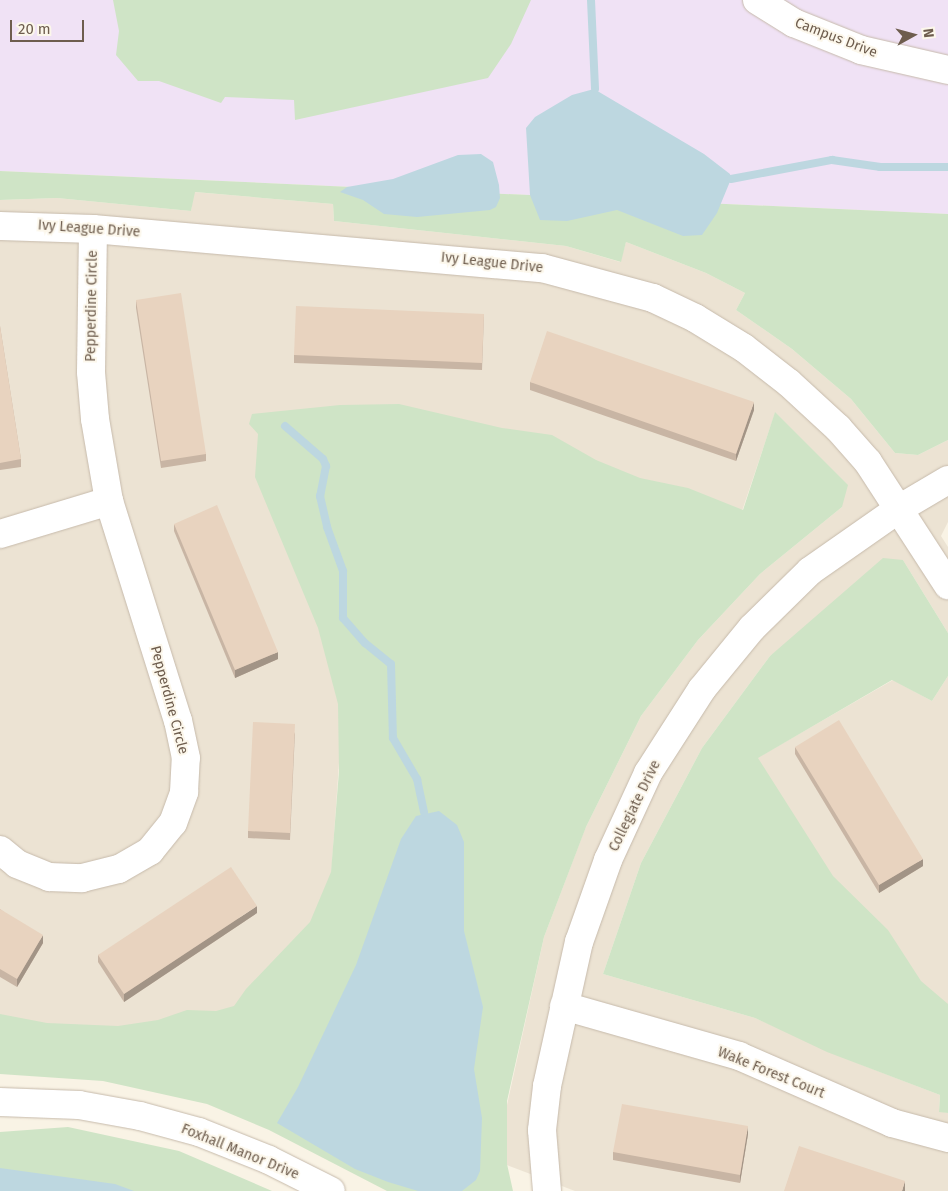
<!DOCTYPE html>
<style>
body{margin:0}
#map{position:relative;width:948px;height:1191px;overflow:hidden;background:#f9f3e5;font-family:"Fira Sans",sans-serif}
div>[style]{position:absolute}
.residential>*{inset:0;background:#ece3d3}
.education>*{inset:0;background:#f0e2f5}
.green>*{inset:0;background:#cfe4c6}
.water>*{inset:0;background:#bdd7e0}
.stream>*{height:8px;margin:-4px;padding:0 4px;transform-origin:4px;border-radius:4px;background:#bdd7e0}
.roads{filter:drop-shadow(0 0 1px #c6baab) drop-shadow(0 0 1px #c6baab)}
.minor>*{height:28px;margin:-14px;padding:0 14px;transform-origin:14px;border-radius:14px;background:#fff}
.wall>*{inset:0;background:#c8b5a4}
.shaded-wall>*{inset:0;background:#a29486}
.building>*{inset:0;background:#e8d3bf}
span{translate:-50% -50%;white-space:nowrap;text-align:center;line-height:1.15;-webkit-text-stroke:4px #fcf7eb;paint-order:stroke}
.street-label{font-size:14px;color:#6e5d4e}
.north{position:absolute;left:888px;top:10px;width:50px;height:50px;-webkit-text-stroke:4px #fcf7eb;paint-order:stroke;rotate:83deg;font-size:14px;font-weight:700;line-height:20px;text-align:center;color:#6e5d4e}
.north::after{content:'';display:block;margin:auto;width:18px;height:22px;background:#6e5d4e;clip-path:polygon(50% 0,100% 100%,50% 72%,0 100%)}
.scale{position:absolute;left:10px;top:20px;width:74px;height:22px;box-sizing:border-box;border:2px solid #6e5d4e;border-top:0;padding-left:6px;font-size:15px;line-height:18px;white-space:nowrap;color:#6e5d4e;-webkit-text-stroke:4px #fcf7eb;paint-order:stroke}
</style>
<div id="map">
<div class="residential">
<div style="clip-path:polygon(194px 192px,333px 204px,334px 221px,566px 246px,620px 262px,626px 242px,706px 273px,745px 293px,736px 310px,792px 349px,851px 399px,895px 453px,918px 455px,948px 440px,948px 522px,941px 536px,948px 547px,948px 633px,903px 560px,770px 656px,702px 748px,641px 863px,603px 974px,755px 1018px,862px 1065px,940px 1095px,939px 1111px,948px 1113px,948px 1191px,575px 1191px,507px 1165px,507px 1105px,544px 937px,585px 829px,641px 716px,698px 640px,760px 574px,842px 507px,775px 413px,740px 517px,344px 691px,329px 907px,272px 996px,134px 1048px,0 1038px,0 200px,57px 198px,191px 211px)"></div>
<div style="clip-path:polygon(948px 676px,948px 1012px,882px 960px,757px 758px,893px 680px,932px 701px)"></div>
</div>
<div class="education">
<div style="clip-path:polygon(0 0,948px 0,948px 214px,0 171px)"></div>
</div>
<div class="green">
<div style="clip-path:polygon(113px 0,531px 0,511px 44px,488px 78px,295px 120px,294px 100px,225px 97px,221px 103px,159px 81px,138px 81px,116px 55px,119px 31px)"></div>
<div style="clip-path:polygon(0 171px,948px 214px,948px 440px,918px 455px,895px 453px,851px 399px,792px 349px,736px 310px,745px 293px,706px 273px,626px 242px,621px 262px,566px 246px,334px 221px,333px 204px,195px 192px,191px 211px,57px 198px,0 200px)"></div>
<div style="clip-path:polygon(399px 404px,502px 428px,552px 435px,596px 460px,640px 478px,688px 488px,743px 510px,775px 412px,848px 485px,842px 507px,760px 574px,698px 640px,641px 716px,586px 827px,544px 937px,507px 1101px,507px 1164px,513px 1191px,387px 1191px,269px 1130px,207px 1104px,103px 1081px,0 1074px,0 1014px,47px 1023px,118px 1026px,158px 1020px,187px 1010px,216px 1011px,234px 1006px,246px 989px,310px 922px,331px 872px,339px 771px,338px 704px,318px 628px,255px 477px,258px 434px,249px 424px,252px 414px,340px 405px)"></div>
<div style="clip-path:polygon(883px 558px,903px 560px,948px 633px,948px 676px,932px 701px,892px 680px,758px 758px,833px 876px,888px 930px,921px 981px,948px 1004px,948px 1113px,939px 1112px,940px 1095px,827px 1052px,755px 1018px,603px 974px,641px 863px,702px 748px,770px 656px)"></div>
<div style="clip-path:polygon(68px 1127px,179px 1151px,272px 1191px,0 1191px,0 1132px)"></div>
</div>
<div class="water">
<div style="clip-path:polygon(594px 89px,704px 154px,730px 174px,731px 179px,717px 213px,702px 235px,683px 236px,617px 210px,567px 221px,540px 220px,530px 195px,526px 128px,535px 117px,572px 95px)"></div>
<div style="clip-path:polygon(481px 154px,493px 162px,499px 185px,500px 198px,496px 207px,490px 210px,417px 217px,384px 214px,363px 200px,340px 192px,347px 187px,393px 179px,458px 155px)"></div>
<div style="clip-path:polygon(439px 811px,457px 825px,464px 842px,464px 931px,483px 1007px,474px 1069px,482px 1118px,480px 1171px,476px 1180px,462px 1191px,418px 1191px,388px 1182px,355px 1169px,277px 1123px,298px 1087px,356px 965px,401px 839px,416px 816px)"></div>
<div style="clip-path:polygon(0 1168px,115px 1184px,134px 1191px,0 1191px)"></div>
</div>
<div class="stream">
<div style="left:591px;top:0;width:89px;rotate:87.4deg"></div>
<div style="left:731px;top:179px;width:103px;rotate:-10.7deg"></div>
<div style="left:832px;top:160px;width:49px;rotate:8.3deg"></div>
<div style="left:880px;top:167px;width:68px"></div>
<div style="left:285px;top:426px;width:50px;rotate:41deg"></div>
<div style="left:323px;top:459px;width:8px;rotate:67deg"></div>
<div style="left:326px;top:466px;width:31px;rotate:101deg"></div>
<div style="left:320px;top:496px;width:32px;rotate:77deg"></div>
<div style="left:327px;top:527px;width:47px;rotate:70deg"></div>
<div style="left:343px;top:571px;width:47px;rotate:90deg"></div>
<div style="left:343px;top:618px;width:33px;rotate:49deg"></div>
<div style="left:365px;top:643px;width:33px;rotate:39deg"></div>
<div style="left:391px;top:664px;width:74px;rotate:88.5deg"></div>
<div style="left:393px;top:738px;width:48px;rotate:59.7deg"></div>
<div style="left:417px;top:779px;width:34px;rotate:78deg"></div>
</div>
<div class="roads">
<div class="minor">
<div style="left:757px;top:0;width:44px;rotate:31.9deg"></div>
<div style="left:794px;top:23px;width:72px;rotate:21.9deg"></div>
<div style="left:861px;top:50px;width:89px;rotate:12.9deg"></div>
<div style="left:0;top:226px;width:93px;rotate:1.8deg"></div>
<div style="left:93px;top:229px;width:451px;rotate:5deg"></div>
<div style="left:542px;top:268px;width:115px;rotate:15.1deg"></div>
<div style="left:653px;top:298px;width:47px;rotate:25.5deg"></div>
<div style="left:695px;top:318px;width:57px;rotate:31.5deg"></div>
<div style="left:744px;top:348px;width:57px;rotate:37.9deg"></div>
<div style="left:789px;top:383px;width:67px;rotate:42.6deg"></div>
<div style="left:838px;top:428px;width:45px;rotate:48.6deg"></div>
<div style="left:868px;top:462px;width:147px;rotate:57deg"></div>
<div style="left:0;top:534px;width:114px;rotate:-16.8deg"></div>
<div style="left:0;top:850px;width:22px;rotate:39deg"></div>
<div style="left:17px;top:864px;width:35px;rotate:22deg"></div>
<div style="left:49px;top:877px;width:33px;rotate:2deg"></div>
<div style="left:82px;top:878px;width:38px;rotate:-14deg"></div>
<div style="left:119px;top:869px;width:36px;rotate:-30deg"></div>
<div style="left:150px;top:851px;width:36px;rotate:-51deg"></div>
<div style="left:173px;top:823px;width:33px;rotate:-70deg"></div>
<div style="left:184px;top:792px;width:34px;rotate:-87deg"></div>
<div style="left:186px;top:758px;width:38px;rotate:-102deg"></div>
<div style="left:178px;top:721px;width:231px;rotate:-107.4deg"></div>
<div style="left:109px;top:501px;width:83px;rotate:-99.7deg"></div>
<div style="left:95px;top:419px;width:47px;rotate:-94.9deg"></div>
<div style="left:91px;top:372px;width:143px;rotate:-89.2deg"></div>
<div style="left:564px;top:1006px;width:182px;rotate:15.9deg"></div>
<div style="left:739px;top:1056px;width:167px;rotate:23.6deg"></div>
<div style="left:892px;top:1123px;width:58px;rotate:15deg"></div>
<div style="left:0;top:1102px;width:79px;rotate:2.2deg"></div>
<div style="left:79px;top:1105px;width:62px;rotate:10.2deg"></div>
<div style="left:140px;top:1116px;width:61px;rotate:15.2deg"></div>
<div style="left:199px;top:1132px;width:75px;rotate:21.8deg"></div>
<div style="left:269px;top:1160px;width:69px;rotate:26.6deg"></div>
<div style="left:547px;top:1191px;width:61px;rotate:-94.7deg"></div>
<div style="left:542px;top:1130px;width:44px;rotate:-83.5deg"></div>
<div style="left:547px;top:1086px;width:148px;rotate:-77.5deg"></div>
<div style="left:579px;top:942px;width:87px;rotate:-70.5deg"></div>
<div style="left:608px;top:860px;width:96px;rotate:-65.3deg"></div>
<div style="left:648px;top:773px;width:100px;rotate:-57.3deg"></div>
<div style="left:702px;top:689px;width:79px;rotate:-50.7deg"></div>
<div style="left:752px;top:628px;width:81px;rotate:-44.5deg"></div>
<div style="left:810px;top:571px;width:106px;rotate:-35deg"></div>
<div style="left:897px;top:510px;width:59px;rotate:-30.5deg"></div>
</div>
</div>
<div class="wall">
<div style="clip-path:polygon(136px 300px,206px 454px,206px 461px,161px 468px,136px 308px)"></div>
<div style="clip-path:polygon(484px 314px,482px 370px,294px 363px,294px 355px)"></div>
<div style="clip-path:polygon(0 326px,21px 459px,21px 467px,0 470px)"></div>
<div style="clip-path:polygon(530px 382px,754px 410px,736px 461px,530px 390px)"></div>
<div style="clip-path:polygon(174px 524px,278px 659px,235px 678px,174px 531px)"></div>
<div style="clip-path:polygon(295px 732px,290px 840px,248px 838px,248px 831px)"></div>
<div style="clip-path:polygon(795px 747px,923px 866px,879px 893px,795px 754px)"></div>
<div style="clip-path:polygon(0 909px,43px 943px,17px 987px,0 977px)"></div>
<div style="clip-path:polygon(257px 913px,124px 1002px,98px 962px,98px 955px)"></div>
<div style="clip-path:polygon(748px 1134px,740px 1183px,613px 1160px,613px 1152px)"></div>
</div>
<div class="shaded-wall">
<div style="clip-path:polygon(754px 402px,754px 410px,736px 461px,736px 454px)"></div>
<div style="clip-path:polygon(278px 652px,278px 659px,235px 678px,235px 670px)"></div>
<div style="clip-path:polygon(923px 859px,923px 866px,879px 893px,879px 885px)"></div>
<div style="clip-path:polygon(257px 906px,257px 913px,124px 1002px,124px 994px)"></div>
<div style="clip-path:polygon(43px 935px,43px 943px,17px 987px,17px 979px)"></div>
<div style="clip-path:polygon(748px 1126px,748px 1134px,740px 1183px,740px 1175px)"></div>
<div style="clip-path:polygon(905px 1181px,905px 1191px,902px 1191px)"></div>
</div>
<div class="building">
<div style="clip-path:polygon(181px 293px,206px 454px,161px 461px,136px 300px)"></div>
<div style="clip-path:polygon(296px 306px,484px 314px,482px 363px,294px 355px)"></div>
<div style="clip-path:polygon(0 326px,21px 459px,0 463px)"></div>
<div style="clip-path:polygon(547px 331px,754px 402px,736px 454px,530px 382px)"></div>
<div style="clip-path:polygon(217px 505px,278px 652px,235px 670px,174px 524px)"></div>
<div style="clip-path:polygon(839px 720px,923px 859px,879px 885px,795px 747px)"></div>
<div style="clip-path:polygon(253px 722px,295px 724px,290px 833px,248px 831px)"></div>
<div style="clip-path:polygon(231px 867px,257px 906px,124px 994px,98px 955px)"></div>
<div style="clip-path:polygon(0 909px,43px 935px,17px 979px,0 969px)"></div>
<div style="clip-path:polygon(622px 1104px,748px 1126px,740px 1175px,613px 1152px)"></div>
<div style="clip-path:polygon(799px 1146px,905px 1181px,902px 1191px,784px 1191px)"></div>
</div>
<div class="street-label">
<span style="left:836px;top:38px;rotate:21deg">Campus Drive</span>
<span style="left:89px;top:229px;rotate:4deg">Ivy League Drive</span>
<span style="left:492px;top:263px;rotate:6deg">Ivy League Drive</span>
<span style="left:92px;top:306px;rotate:-89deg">Pepperdine Circle</span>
<span style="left:169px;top:700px;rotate:75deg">Pepperdine Circle</span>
<span style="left:635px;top:806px;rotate:-64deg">Collegiate Drive</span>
<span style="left:771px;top:1073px;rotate:22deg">Wake Forest Court</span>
<span style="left:240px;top:1152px;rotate:22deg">Foxhall Manor Drive</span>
</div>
<div class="north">N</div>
<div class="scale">20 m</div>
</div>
